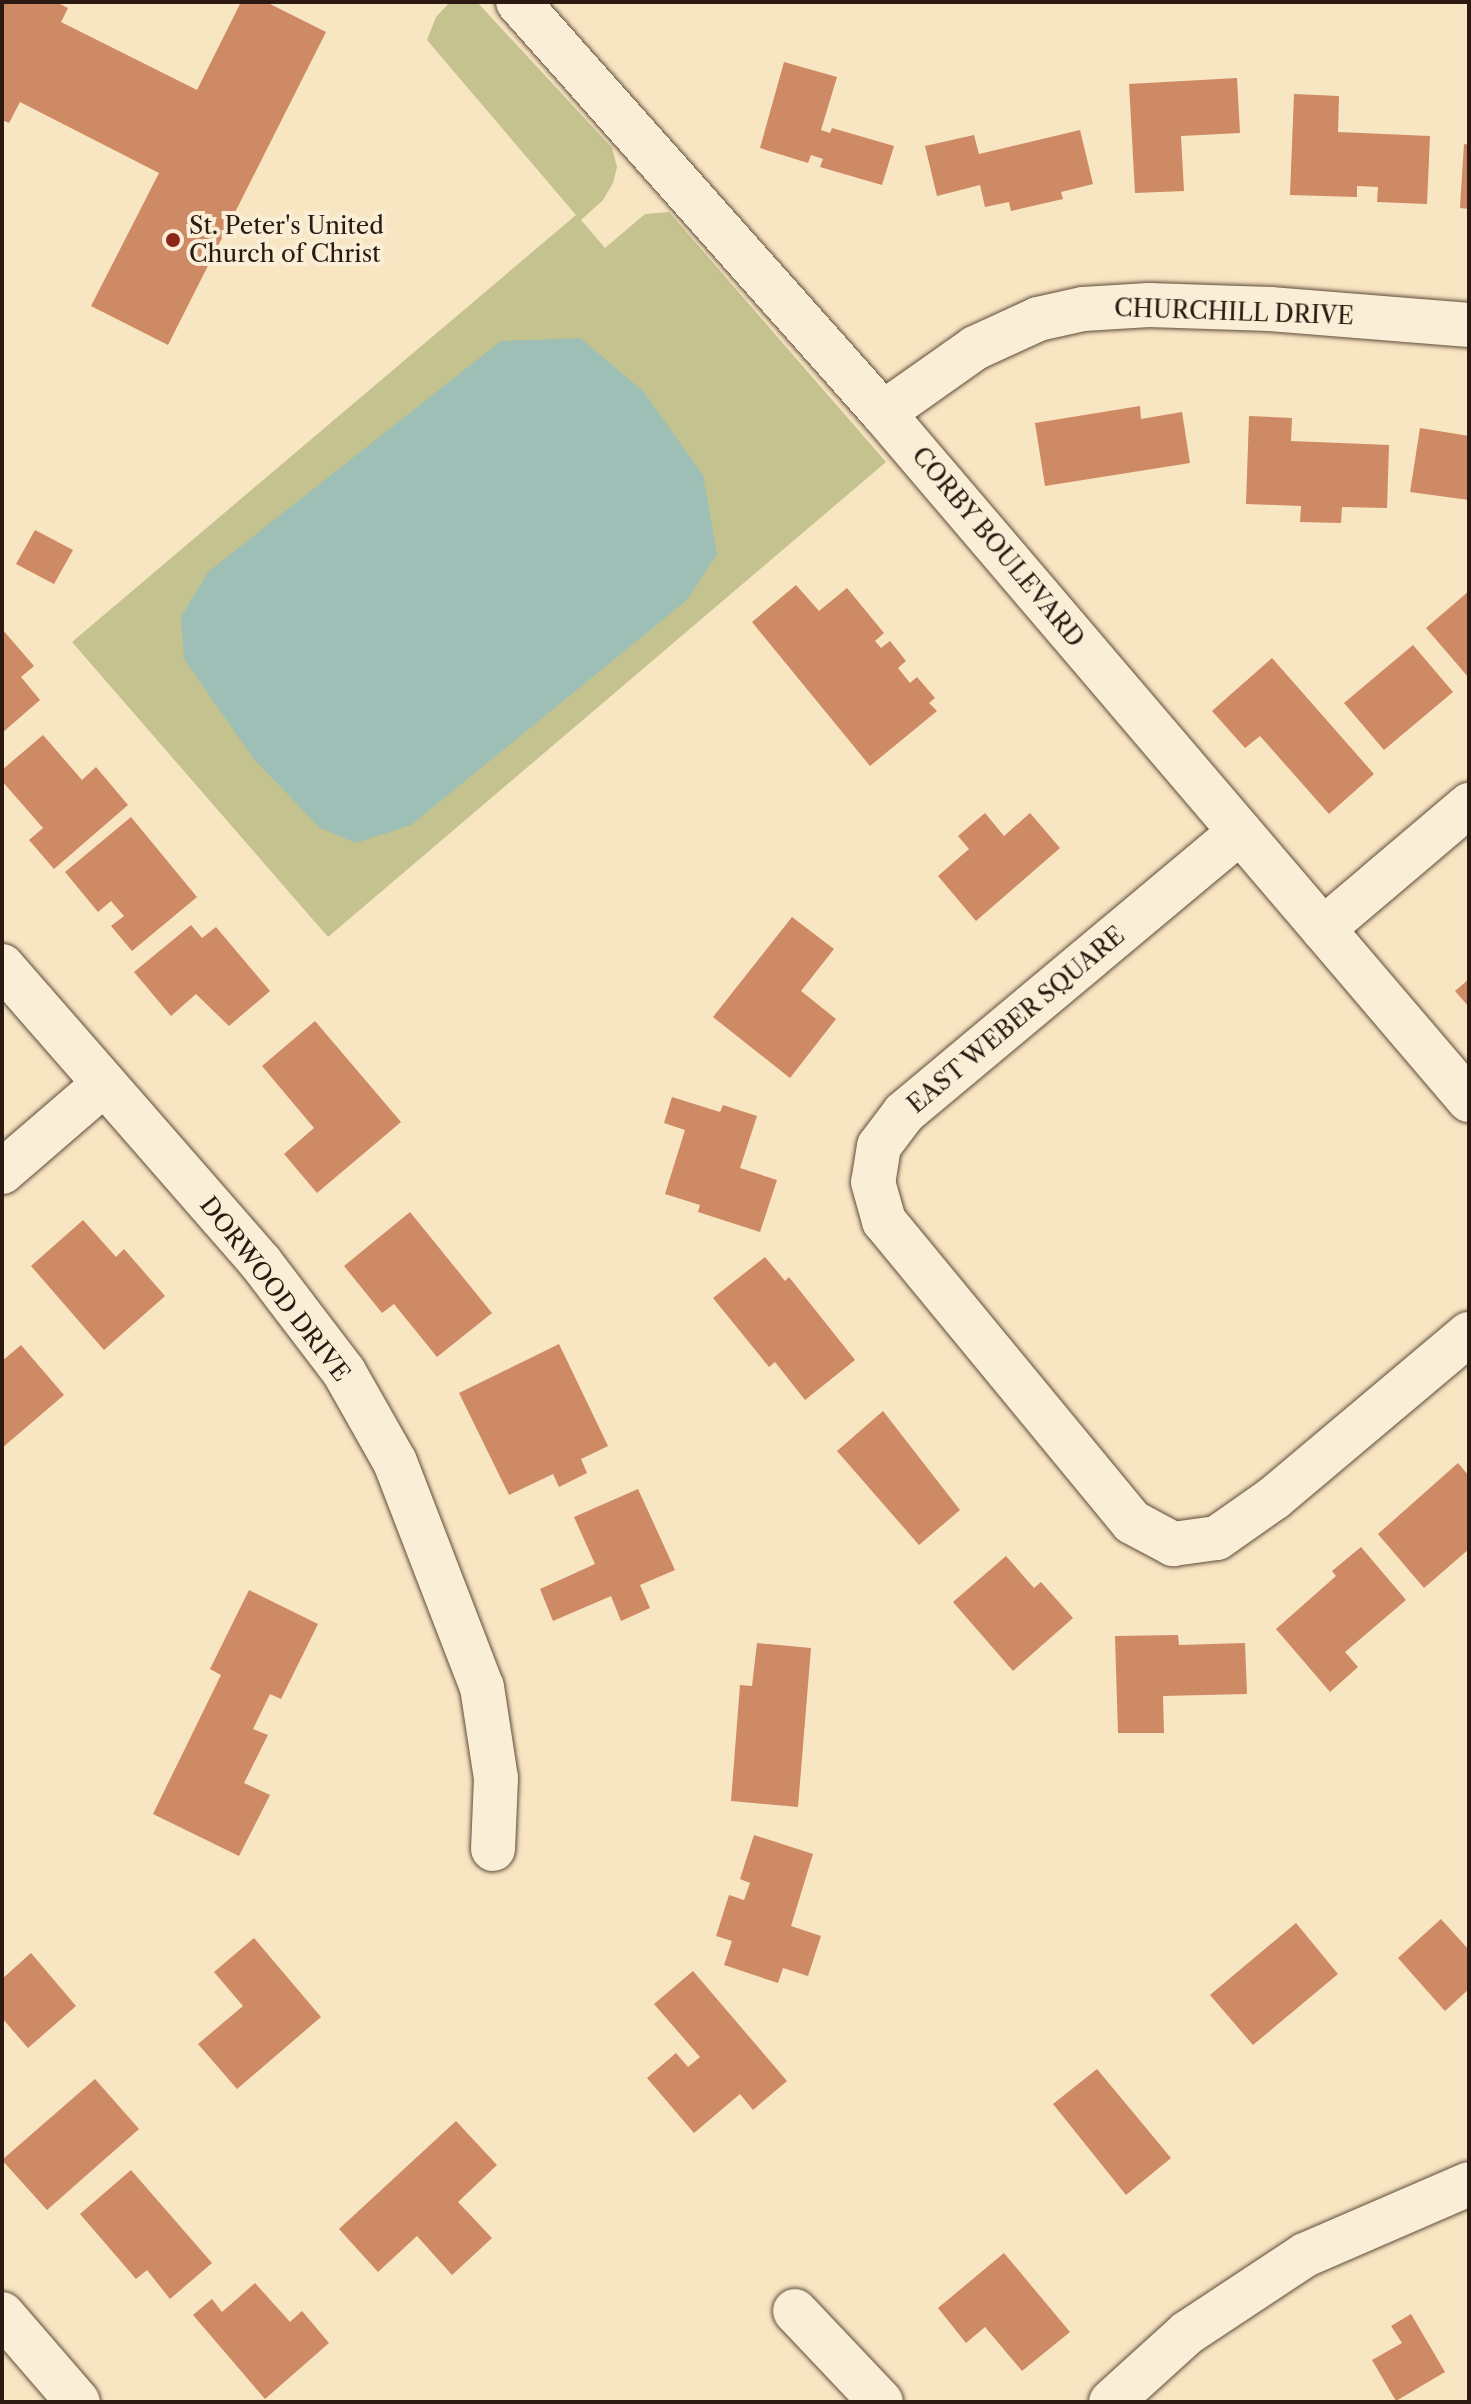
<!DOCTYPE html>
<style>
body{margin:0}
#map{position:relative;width:1471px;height:2404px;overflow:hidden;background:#f8e5c1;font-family:"Libre Caslon Text",serif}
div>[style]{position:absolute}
.green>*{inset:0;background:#c4c28e}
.water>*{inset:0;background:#9dbfb5}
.building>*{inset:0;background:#ce8965}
.roads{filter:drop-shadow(0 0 2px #5f4c3d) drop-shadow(0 0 2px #5f4c3d)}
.minor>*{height:44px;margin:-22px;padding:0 22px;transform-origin:22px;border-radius:22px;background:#faeed7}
.dots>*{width:22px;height:22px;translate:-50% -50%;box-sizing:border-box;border:4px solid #faeed7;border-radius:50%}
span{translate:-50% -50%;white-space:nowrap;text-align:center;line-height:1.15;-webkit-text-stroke:8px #faeed7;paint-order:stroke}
.poi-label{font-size:24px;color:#2c1911}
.left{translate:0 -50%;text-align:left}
.street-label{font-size:24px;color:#2c1911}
.frame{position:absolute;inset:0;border:4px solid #2c1911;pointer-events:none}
</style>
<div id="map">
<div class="green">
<div style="clip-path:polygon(450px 2px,477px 2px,612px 148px,617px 167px,613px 183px,603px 200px,581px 220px,605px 248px,645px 214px,669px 212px,886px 462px,328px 937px,72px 642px,576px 215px,427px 40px,436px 17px)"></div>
</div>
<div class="water">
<div style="clip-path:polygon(580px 338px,643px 391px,703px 475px,717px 554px,687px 600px,411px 825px,356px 843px,320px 828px,253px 758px,184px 659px,181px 617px,208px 572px,501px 341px)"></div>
</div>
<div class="building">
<div style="clip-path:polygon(2px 2px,56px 2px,68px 8px,61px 22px,197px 90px,241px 2px,266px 2px,326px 32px,168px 345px,91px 306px,159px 173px,20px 102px,9px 123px,2px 120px)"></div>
<div style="clip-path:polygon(784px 62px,837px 77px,821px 130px,830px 133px,832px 128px,894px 146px,882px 185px,820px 167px,823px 159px,811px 155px,808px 163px,760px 148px)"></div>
<div style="clip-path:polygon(1237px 78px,1240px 133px,1181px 136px,1184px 191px,1135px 193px,1129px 84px)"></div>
<div style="clip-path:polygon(1294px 94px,1339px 96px,1338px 132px,1430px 136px,1427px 204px,1377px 202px,1378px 187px,1357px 186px,1357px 197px,1290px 195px)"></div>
<div style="clip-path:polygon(1080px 130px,1093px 184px,1061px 192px,1063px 199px,1011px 211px,1009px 202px,985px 207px,980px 185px,937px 196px,925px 146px,974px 135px,979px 154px)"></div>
<div style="clip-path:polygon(1464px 144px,1469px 145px,1469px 209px,1460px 208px)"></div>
<div style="clip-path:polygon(1140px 406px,1141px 419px,1182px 412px,1190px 463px,1045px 486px,1035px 423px)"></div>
<div style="clip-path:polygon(1249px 416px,1292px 418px,1291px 441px,1389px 445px,1387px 508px,1342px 507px,1341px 523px,1300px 522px,1301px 506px,1246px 504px)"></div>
<div style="clip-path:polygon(1420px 428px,1469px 436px,1469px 500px,1410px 492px)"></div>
<div style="clip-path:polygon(35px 530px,73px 550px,54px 584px,16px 564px)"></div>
<div style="clip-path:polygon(796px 585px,819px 611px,847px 588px,884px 633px,875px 641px,881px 648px,890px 641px,906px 661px,898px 668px,910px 683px,917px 677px,935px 698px,929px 703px,937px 711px,870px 766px,752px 622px)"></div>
<div style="clip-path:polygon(1469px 591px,1469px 678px,1426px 628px)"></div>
<div style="clip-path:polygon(2px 629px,34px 666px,21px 677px,40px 700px,2px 733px)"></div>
<div style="clip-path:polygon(1413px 645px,1453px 692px,1384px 750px,1344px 703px)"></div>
<div style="clip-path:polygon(1272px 658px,1374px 774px,1329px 814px,1260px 736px,1245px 748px,1212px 711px)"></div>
<div style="clip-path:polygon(43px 735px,82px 780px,96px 767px,128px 805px,54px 869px,29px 840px,43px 828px,2px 781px,2px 770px)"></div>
<div style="clip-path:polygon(985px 813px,1004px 836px,1030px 813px,1060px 848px,976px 921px,938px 876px,969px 849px,958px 836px)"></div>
<div style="clip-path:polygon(131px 817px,197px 897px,132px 951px,111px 926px,124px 916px,111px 901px,98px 912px,65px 872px)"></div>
<div style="clip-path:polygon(792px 917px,834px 949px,801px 991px,836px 1019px,790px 1078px,713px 1017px)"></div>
<div style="clip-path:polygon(191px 925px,202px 938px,216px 927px,270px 991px,229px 1026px,196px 994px,171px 1016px,134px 972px)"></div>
<div style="clip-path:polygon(1469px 979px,1469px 1007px,1455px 991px)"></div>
<div style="clip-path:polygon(315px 1021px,401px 1122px,317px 1193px,284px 1154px,314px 1128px,262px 1066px)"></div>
<div style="clip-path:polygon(672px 1097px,720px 1112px,723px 1105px,757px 1116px,740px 1168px,777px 1180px,760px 1232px,698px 1212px,700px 1205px,665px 1194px,685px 1130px,664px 1123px)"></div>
<div style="clip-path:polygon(410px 1212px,492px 1313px,437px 1357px,394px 1304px,382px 1313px,344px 1266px)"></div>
<div style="clip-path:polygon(83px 1220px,116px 1257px,124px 1249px,165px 1296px,104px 1350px,31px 1266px)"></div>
<div style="clip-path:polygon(765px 1257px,785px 1281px,789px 1277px,855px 1360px,805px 1400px,775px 1362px,769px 1367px,713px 1298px)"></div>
<div style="clip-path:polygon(559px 1344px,608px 1446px,581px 1459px,587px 1473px,559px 1487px,553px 1474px,509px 1495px,459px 1393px)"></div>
<div style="clip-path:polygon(21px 1345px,64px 1395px,2px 1448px,2px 1361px)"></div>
<div style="clip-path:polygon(883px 1411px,960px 1510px,919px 1545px,837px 1451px)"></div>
<div style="clip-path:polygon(1458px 1463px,1469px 1476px,1469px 1549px,1424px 1588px,1378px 1534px)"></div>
<div style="clip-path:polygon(638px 1489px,675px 1570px,640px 1585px,650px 1608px,621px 1621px,611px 1596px,553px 1621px,540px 1589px,595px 1564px,574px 1517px)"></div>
<div style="clip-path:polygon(1361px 1547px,1406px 1600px,1345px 1652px,1358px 1667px,1330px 1692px,1276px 1629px,1336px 1576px,1332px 1571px)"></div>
<div style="clip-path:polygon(1006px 1556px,1034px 1588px,1041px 1582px,1073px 1618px,1013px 1671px,953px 1602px)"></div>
<div style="clip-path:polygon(249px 1590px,318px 1624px,281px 1699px,270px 1694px,253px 1729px,268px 1735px,244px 1783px,270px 1795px,239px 1856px,153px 1814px,221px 1675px,210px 1669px)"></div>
<div style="clip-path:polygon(1178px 1635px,1179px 1645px,1245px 1643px,1247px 1694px,1163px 1696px,1164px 1733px,1118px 1733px,1115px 1636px)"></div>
<div style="clip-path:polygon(757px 1643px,811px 1648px,798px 1807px,731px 1801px,740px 1685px,752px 1686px)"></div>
<div style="clip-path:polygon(754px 1835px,813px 1854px,791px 1926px,821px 1936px,808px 1976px,783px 1968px,778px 1983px,724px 1965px,732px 1941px,716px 1936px,729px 1895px,744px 1900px,750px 1883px,740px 1879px)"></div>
<div style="clip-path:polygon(1441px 1919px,1469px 1950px,1469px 1989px,1445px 2011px,1398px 1958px)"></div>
<div style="clip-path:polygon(1296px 1923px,1338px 1974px,1253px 2045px,1210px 1995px)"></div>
<div style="clip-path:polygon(254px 1938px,321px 2017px,237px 2089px,198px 2044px,243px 2006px,214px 1972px)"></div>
<div style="clip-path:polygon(31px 1953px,76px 2006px,28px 2048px,2px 2018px,2px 1979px)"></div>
<div style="clip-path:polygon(693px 1971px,787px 2081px,753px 2110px,740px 2094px,694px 2133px,647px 2078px,676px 2053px,688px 2067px,700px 2057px,654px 2004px)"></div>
<div style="clip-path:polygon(1097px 2069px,1171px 2158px,1126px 2195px,1053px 2104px)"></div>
<div style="clip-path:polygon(95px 2079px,139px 2129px,47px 2210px,2px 2160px)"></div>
<div style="clip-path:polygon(456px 2121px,497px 2165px,458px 2202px,492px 2238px,452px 2275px,417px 2236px,378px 2272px,339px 2229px)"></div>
<div style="clip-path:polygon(131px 2170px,212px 2263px,170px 2299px,147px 2270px,136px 2279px,80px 2214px)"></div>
<div style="clip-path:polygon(1004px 2253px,1070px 2332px,1022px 2371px,985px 2327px,966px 2343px,938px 2308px)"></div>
<div style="clip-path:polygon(255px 2283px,290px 2322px,302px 2311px,329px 2343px,265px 2399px,193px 2315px,212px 2299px,222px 2312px)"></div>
<div style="clip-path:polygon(1411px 2314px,1445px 2372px,1396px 2401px,1372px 2360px,1402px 2343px,1391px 2326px)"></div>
</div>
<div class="roads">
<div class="minor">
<div style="left:518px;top:2px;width:550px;rotate:48.39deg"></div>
<div style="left:883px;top:413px;width:903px;rotate:49.54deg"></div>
<div style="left:883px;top:413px;width:113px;rotate:-35.2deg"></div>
<div style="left:975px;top:348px;width:69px;rotate:-24.7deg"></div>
<div style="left:1038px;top:319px;width:46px;rotate:-12.5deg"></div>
<div style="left:1083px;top:309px;width:66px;rotate:-3.5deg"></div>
<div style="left:1149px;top:305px;width:121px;rotate:1.9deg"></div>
<div style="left:1270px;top:309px;width:200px;rotate:4.6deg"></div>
<div style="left:1240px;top:832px;width:438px;rotate:140.1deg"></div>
<div style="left:904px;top:1113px;width:41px;rotate:127.1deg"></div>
<div style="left:879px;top:1146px;width:36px;rotate:99deg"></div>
<div style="left:873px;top:1182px;width:41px;rotate:74.2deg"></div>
<div style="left:884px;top:1221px;width:390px;rotate:50.5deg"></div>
<div style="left:1132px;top:1522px;width:47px;rotate:28.2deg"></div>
<div style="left:1173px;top:1544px;width:44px;rotate:-7.8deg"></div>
<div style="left:1217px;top:1538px;width:70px;rotate:-35.1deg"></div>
<div style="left:1274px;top:1498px;width:255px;rotate:-40.1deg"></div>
<div style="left:1323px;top:929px;width:192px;rotate:-40.3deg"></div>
<div style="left:2px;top:966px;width:394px;rotate:48.9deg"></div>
<div style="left:261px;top:1263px;width:137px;rotate:52.7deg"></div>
<div style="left:344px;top:1372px;width:103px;rotate:60.5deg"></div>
<div style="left:395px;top:1462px;width:241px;rotate:68.9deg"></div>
<div style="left:482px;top:1687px;width:92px;rotate:81.3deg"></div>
<div style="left:496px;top:1778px;width:71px;rotate:92.4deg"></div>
<div style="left:2px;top:1172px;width:135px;rotate:-40.8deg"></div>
<div style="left:795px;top:2311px;width:125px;rotate:46.6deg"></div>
<div style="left:2px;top:2314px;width:116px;rotate:49.2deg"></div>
<div style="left:1111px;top:2402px;width:103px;rotate:-42.2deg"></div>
<div style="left:1187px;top:2333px;width:141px;rotate:-33.5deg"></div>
<div style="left:1305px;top:2255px;width:179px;rotate:-23.4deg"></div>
</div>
</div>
<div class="dots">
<div style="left:173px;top:240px;background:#8f2418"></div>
</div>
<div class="poi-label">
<span class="left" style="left:189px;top:240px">St. Peter's United<br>Church of Christ</span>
</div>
<div class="street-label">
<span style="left:1234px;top:312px;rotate:2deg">CHURCHILL DRIVE</span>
<span style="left:998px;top:547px;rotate:50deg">CORBY BOULEVARD</span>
<span style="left:1016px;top:1020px;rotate:-40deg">EAST WEBER SQUARE</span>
<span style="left:275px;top:1289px;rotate:52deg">DORWOOD DRIVE</span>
</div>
<div class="frame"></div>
</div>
